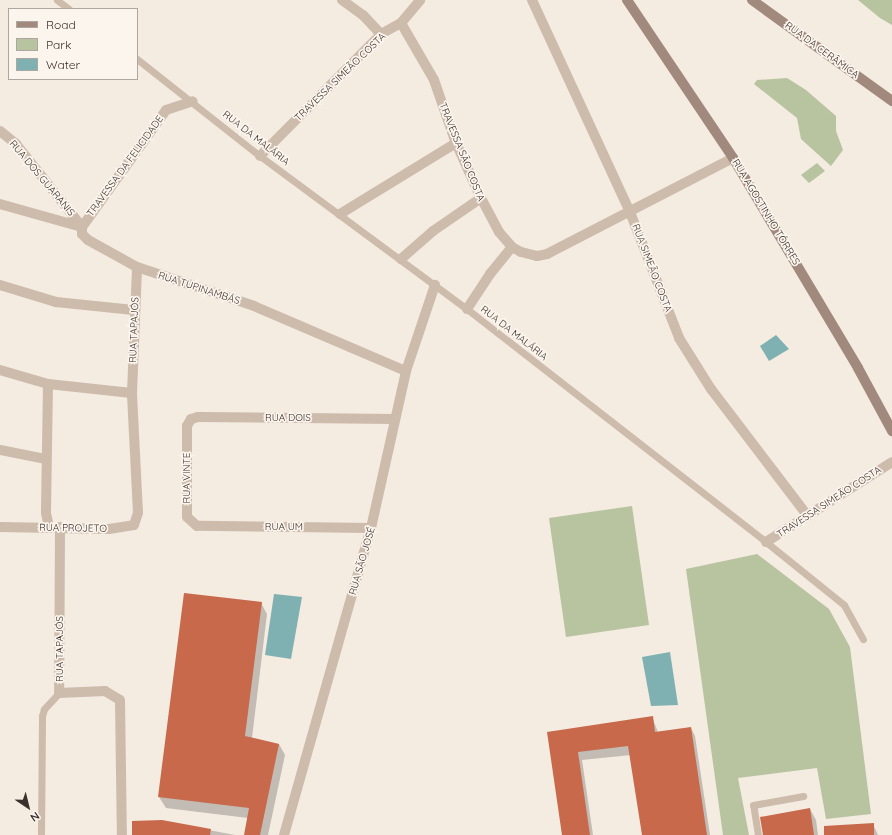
<!DOCTYPE html>
<meta charset="utf-8">
<style>
body{margin:0}
#map{position:relative;width:892px;height:835px;overflow:hidden;background:#f4ebe1;font-family:Quicksand,sans-serif}
div>[style]{position:absolute}
.green>*{inset:0;background:#b8c4a0}
.water>*{inset:0;background:#7fb0b2}
.shadow>*{inset:0;background:#0003}
.building>*{inset:0;background:#c8694b}
.lane>*{height:7px;margin:-3.5px;padding:0 3.5px;transform-origin:3.5px;border-radius:3.5px;background:#cdbbac}
.street>*{height:10px;margin:-5px;padding:0 5px;transform-origin:5px;border-radius:5px;background:#cdbbac}
.secondary>*{height:10px;margin:-5px;padding:0 5px;transform-origin:5px;border-radius:5px;background:#a18a7d}
span{translate:-50% -50%;white-space:nowrap;text-align:center;line-height:1.15;-webkit-text-stroke:3.5px #fbf5ee;paint-order:stroke}
.street-label{font-size:10px;color:#3b302b}
.legend{position:absolute;left:8px;top:8px;width:130px;height:72px;box-sizing:border-box;background:#fbf5ee;border:1px solid #aea6a0;margin:0;padding:5px 7px;list-style:none;font-size:12px;color:#3b302b}
.legend li{display:flex;align-items:center;gap:8px;height:20px}
.legend b{width:20px;border:1px solid #aea6a0}
.north{position:absolute;left:8px;top:787px;width:40px;height:40px;-webkit-text-stroke:3px #fbf5ee;paint-order:stroke;rotate:145deg;font-size:11px;font-weight:700;line-height:16px;text-align:center;color:#3b302b}
.north::after{content:'';display:block;margin:auto;width:14px;height:18px;background:#3b302b;clip-path:polygon(50% 0,100% 100%,50% 72%,0 100%)}
</style>
<div id="map">
<div class="green">
<div style="clip-path:polygon(858px 0,892px 0,892px 25px,880px 18px)"></div>
<div style="clip-path:polygon(787px 78px,806px 90px,836px 116px,836px 131px,843px 150px,831px 166px,801px 139px,797px 118px,754px 84px,757px 80px)"></div>
<div style="clip-path:polygon(817px 163px,825px 171px,809px 183px,801px 175px)"></div>
<div style="clip-path:polygon(632px 506px,649px 625px,566px 637px,549px 518px)"></div>
<div style="clip-path:polygon(757px 554px,829px 609px,850px 647px,871px 814px,826px 819px,817px 768px,738px 778px,749px 835px,723px 835px,686px 569px)"></div>
</div>
<div class="water">
<div style="clip-path:polygon(776px 335px,789px 349px,769px 361px,760px 346px)"></div>
<div style="clip-path:polygon(274px 594px,302px 597px,291px 659px,265px 655px)"></div>
<div style="clip-path:polygon(670px 652px,678px 705px,651px 706px,642px 657px)"></div>
</div>
<div class="shadow">
<div style="clip-path:polygon(185px 594px,261px 603px,267px 614px,252px 738px,279px 744px,285px 755px,268px 835px,245px 835px,248px 818px,166px 808px,159px 797px)"></div>
<div style="clip-path:polygon(652px 717px,658px 732px,691px 728px,695px 736px,710px 835px,643px 835px,631px 755px,582px 760px,593px 835px,563px 835px,548px 733px)"></div>
<div style="clip-path:polygon(810px 809px,816px 820px,818px 835px,763px 835px)"></div>
<div style="clip-path:polygon(161px 821px,235px 835px,133px 835px)"></div>
<div style="clip-path:polygon(873px 824px,878px 835px,837px 835px)"></div>
</div>
<div class="building">
<div style="clip-path:polygon(184px 593px,262px 602px,245px 736px,279px 744px,260px 835px,244px 835px,249px 808px,158px 797px)"></div>
<div style="clip-path:polygon(653px 716px,655px 732px,691px 727px,707px 835px,642px 835px,628px 746px,578px 752px,590px 835px,562px 835px,547px 732px)"></div>
<div style="clip-path:polygon(810px 808px,814px 835px,763px 835px,760px 817px)"></div>
<div style="clip-path:polygon(162px 820px,211px 829px,210px 835px,132px 835px,132px 821px)"></div>
<div style="clip-path:polygon(874px 823px,874px 835px,824px 835px,824px 826px)"></div>
</div>
<div class="lane">
<div style="left:57px;top:0;width:15px;rotate:37deg"></div>
<div style="left:137px;top:59px;width:157px;rotate:38.3deg"></div>
<div style="left:260px;top:156px;width:257px;rotate:36.5deg"></div>
<div style="left:467px;top:309px;width:379px;rotate:37.9deg"></div>
<div style="left:766px;top:542px;width:100px;rotate:38.9deg"></div>
<div style="left:844px;top:605px;width:39px;rotate:61deg"></div>
<div style="left:41px;top:835px;width:119px;rotate:-89.5deg"></div>
<div style="left:42px;top:716px;width:7px;rotate:-74deg"></div>
<div style="left:44px;top:709px;width:22px;rotate:-47deg"></div>
<div style="left:758px;top:835px;width:30px;rotate:-99deg"></div>
<div style="left:753px;top:805px;width:51px;rotate:-10.2deg"></div>
</div>
<div class="street">
<div style="left:342px;top:0;width:26px;rotate:36deg"></div>
<div style="left:363px;top:15px;width:26px;rotate:47deg"></div>
<div style="left:532px;top:0;width:234px;rotate:65.2deg"></div>
<div style="left:630px;top:212px;width:135px;rotate:68.7deg"></div>
<div style="left:679px;top:338px;width:60px;rotate:57.9deg"></div>
<div style="left:711px;top:389px;width:158px;rotate:52.7deg"></div>
<div style="left:401px;top:23px;width:66px;rotate:59.9deg"></div>
<div style="left:434px;top:80px;width:67px;rotate:70.8deg"></div>
<div style="left:456px;top:143px;width:60px;rotate:65.6deg"></div>
<div style="left:481px;top:198px;width:38px;rotate:62deg"></div>
<div style="left:499px;top:232px;width:20px;rotate:49deg"></div>
<div style="left:512px;top:247px;width:10px;rotate:29deg"></div>
<div style="left:521px;top:252px;width:16px;rotate:14deg"></div>
<div style="left:537px;top:256px;width:10px;rotate:-11deg"></div>
<div style="left:547px;top:254px;width:209px;rotate:-27.3deg"></div>
<div style="left:0;top:131px;width:21px;rotate:39deg"></div>
<div style="left:16px;top:144px;width:106px;rotate:51.5deg"></div>
<div style="left:260px;top:156px;width:172px;rotate:-45.2deg"></div>
<div style="left:381px;top:34px;width:23px;rotate:-29deg"></div>
<div style="left:401px;top:23px;width:30px;rotate:-50deg"></div>
<div style="left:0;top:204px;width:85px;rotate:15.7deg"></div>
<div style="left:340px;top:214px;width:136px;rotate:-31.5deg"></div>
<div style="left:82px;top:227px;width:7px;rotate:90deg"></div>
<div style="left:82px;top:234px;width:8px;rotate:45deg"></div>
<div style="left:88px;top:240px;width:56px;rotate:28.9deg"></div>
<div style="left:137px;top:267px;width:123px;rotate:18.4deg"></div>
<div style="left:254px;top:306px;width:165px;rotate:23.2deg"></div>
<div style="left:82px;top:227px;width:144px;rotate:-54.3deg"></div>
<div style="left:166px;top:110px;width:28px;rotate:-18deg"></div>
<div style="left:401px;top:259px;width:43px;rotate:-41.2deg"></div>
<div style="left:433px;top:231px;width:58px;rotate:-34.5deg"></div>
<div style="left:0;top:285px;width:59px;rotate:16.9deg"></div>
<div style="left:56px;top:302px;width:78px;rotate:5.9deg"></div>
<div style="left:467px;top:309px;width:42px;rotate:-56.7deg"></div>
<div style="left:490px;top:274px;width:35px;rotate:-51deg"></div>
<div style="left:0;top:370px;width:50px;rotate:16.3deg"></div>
<div style="left:48px;top:384px;width:84px;rotate:6.1deg"></div>
<div style="left:48px;top:384px;width:129px;rotate:90.9deg"></div>
<div style="left:46px;top:513px;width:14px;rotate:78deg"></div>
<div style="left:0;top:450px;width:47px;rotate:11.1deg"></div>
<div style="left:0;top:527px;width:109px;rotate:1.1deg"></div>
<div style="left:109px;top:529px;width:25px;rotate:-9deg"></div>
<div style="left:134px;top:525px;width:13px;rotate:-72deg"></div>
<div style="left:138px;top:513px;width:120px;rotate:-92.9deg"></div>
<div style="left:132px;top:393px;width:126px;rotate:-87.7deg"></div>
<div style="left:60px;top:527px;width:166px;rotate:90.3deg"></div>
<div style="left:59px;top:693px;width:46px;rotate:-2.5deg"></div>
<div style="left:105px;top:691px;width:17px;rotate:31deg"></div>
<div style="left:120px;top:700px;width:135px;rotate:89.2deg"></div>
<div style="left:371px;top:528px;width:174px;rotate:-179.3deg"></div>
<div style="left:197px;top:526px;width:13px;rotate:-138deg"></div>
<div style="left:187px;top:517px;width:91px;rotate:-90deg"></div>
<div style="left:187px;top:426px;width:8px;rotate:-60deg"></div>
<div style="left:191px;top:419px;width:7px;rotate:-16deg"></div>
<div style="left:198px;top:417px;width:196px;rotate:0.6deg"></div>
<div style="left:766px;top:542px;width:149px;rotate:-32.4deg"></div>
<div style="left:284px;top:835px;width:319px;rotate:-74.2deg"></div>
<div style="left:371px;top:528px;width:161px;rotate:-77.4deg"></div>
<div style="left:406px;top:371px;width:91px;rotate:-71.4deg"></div>
</div>
<div class="secondary">
<div style="left:627px;top:0;width:190px;rotate:56.1deg"></div>
<div style="left:733px;top:158px;width:244px;rotate:59.2deg"></div>
<div style="left:858px;top:368px;width:72px;rotate:61.6deg"></div>
<div style="left:752px;top:0;width:173px;rotate:35.8deg"></div>
</div>
<div class="street-label">
<span style="left:822px;top:50px;rotate:36deg">RUA DA CERÂMICA</span>
<span style="left:340px;top:77px;rotate:-44deg">TRAVESSA SIMEÃO COSTA</span>
<span style="left:256px;top:138px;rotate:38deg">RUA DA MALÁRIA</span>
<span style="left:462px;top:152px;rotate:68deg">TRAVESSA SÃO COSTA</span>
<span style="left:125px;top:166px;rotate:-54deg">TRAVESSA DA FELICIDADE</span>
<span style="left:42px;top:178px;rotate:50deg">RUA DOS GUARANIS</span>
<span style="left:766px;top:212px;rotate:59deg">RUA AGOSTINHO TÔRRES</span>
<span style="left:652px;top:268px;rotate:69deg">RUA SIMEÃO COSTA</span>
<span style="left:199px;top:288px;rotate:18deg">RUA TUPINAMBÁS</span>
<span style="left:134px;top:330px;rotate:-88deg">RUA TAPAJÓS</span>
<span style="left:514px;top:333px;rotate:38deg">RUA DA MALÁRIA</span>
<span style="left:288px;top:418px">RUA DOIS</span>
<span style="left:187px;top:478px;rotate:-90deg">RUA VINTE</span>
<span style="left:829px;top:502px;rotate:-33deg">TRAVESSA SIMEÃO COSTA</span>
<span style="left:284px;top:527px">RUA UM</span>
<span style="left:73px;top:528px;rotate:1deg">RUA PROJETO</span>
<span style="left:362px;top:561px;rotate:-74deg">RUA SÃO JOSÉ</span>
<span style="left:60px;top:649px;rotate:-90deg">RUA TAPAJÓS</span>
</div>
<ul class="legend">
<li><b style="height:5px;background:#a18a7d"></b>Road</li>
<li><b style="height:11px;background:#b8c4a0"></b>Park</li>
<li><b style="height:11px;background:#7fb0b2"></b>Water</li>
</ul>
<div class="north">N</div>
</div>
